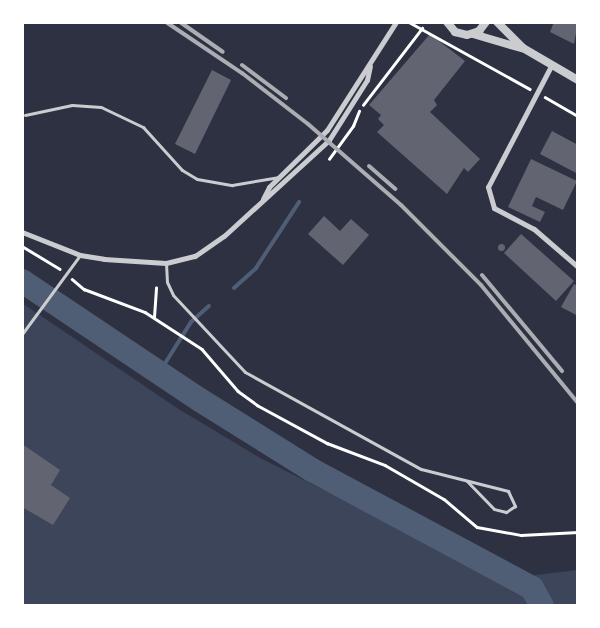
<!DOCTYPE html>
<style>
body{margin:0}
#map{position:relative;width:600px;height:628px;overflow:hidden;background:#2d3142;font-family:Quicksand,sans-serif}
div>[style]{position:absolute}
.green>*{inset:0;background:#3c4559}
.stream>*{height:4px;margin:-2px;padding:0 2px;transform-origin:2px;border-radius:2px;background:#4f5d75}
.river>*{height:24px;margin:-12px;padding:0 12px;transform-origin:12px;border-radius:12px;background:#4f5d75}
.building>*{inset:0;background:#626471}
.round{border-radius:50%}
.path>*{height:2.5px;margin:-1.25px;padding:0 1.25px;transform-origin:1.25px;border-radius:1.25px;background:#fff}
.service>*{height:3px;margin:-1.5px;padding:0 1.5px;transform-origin:1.5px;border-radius:1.5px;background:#caccd0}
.minor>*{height:5px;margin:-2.5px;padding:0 2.5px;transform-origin:2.5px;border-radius:2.5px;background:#caccd0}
.tertiary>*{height:8px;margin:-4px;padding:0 4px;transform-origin:4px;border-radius:4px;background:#caccd0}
.rail>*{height:4px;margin:-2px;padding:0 2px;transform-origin:2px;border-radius:2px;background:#abadb3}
span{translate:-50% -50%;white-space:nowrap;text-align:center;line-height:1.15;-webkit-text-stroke:4.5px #fff;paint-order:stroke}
.frame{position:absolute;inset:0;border:24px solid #fff;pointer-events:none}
</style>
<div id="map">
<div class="green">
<div style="clip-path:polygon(22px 303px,177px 408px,262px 459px,476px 566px,504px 579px,577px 570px,577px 605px,23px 605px)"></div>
</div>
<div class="stream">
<div style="left:234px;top:288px;width:30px;rotate:-42deg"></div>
<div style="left:256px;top:268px;width:79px;rotate:-56.9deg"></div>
<div style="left:159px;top:373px;width:60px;rotate:-57.9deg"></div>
<div style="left:191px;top:322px;width:24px;rotate:-42deg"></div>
</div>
<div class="river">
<div style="left:22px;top:281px;width:214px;rotate:33.8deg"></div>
<div style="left:200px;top:400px;width:132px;rotate:32deg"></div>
<div style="left:312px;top:470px;width:250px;rotate:28.2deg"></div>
<div style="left:532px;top:588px;width:21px;rotate:61deg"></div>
</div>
<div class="building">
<div style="clip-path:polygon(554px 22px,578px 22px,574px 44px,550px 32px)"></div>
<div style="clip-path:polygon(430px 34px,465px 61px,434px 100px,437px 105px,430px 112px,480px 159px,468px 172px,464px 168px,447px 194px,377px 132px,384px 125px,378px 119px,381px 115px,369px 105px)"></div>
<div style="clip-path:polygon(212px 70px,231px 80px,195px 154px,175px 144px)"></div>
<div style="clip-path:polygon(552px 131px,578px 145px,578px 174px,540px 154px)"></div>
<div style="clip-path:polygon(531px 159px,577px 181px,563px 210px,536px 197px,532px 206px,545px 212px,540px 222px,508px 207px)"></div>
<div style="clip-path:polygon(324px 216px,340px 231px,351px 219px,369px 235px,343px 265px,308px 234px)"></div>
<div style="clip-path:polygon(521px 234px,574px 281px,556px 301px,504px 253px)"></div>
<div class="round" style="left:497.5px;top:243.5px;width:7px;height:7px"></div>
<div style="clip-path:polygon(574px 284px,578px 286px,578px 316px,561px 307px)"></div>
<div style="clip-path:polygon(22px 444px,60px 470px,51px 485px,70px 498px,53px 525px,22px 507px)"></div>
</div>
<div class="path">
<div style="left:409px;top:22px;width:138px;rotate:29deg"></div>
<div style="left:545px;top:97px;width:38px;rotate:30deg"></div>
<div style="left:363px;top:105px;width:97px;rotate:-52.5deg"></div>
<div style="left:329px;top:159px;width:41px;rotate:-54deg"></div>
<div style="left:353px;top:126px;width:16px;rotate:-68deg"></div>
<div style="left:22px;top:246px;width:44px;rotate:31.2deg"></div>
<div style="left:72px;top:279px;width:16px;rotate:40deg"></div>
<div style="left:84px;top:289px;width:65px;rotate:20.7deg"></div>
<div style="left:145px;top:312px;width:68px;rotate:33deg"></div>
<div style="left:202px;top:349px;width:55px;rotate:49.4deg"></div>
<div style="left:238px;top:391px;width:24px;rotate:36deg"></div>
<div style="left:257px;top:405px;width:80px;rotate:28.5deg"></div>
<div style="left:327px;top:443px;width:62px;rotate:20.8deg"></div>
<div style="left:385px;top:465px;width:68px;rotate:30deg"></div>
<div style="left:444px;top:499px;width:43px;rotate:40.3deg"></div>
<div style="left:477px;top:527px;width:45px;rotate:10.3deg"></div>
<div style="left:521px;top:535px;width:57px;rotate:-3deg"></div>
<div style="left:154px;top:317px;width:29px;rotate:-86deg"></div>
</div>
<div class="service">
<div style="left:25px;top:115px;width:48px;rotate:-12deg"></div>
<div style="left:72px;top:105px;width:29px;rotate:4deg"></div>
<div style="left:101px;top:107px;width:47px;rotate:25.5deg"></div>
<div style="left:143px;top:127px;width:58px;rotate:47.8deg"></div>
<div style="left:182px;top:170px;width:17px;rotate:31deg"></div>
<div style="left:197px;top:179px;width:36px;rotate:10deg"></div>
<div style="left:232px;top:185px;width:48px;rotate:-9.7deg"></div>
<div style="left:166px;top:263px;width:19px;rotate:87deg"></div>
<div style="left:167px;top:282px;width:14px;rotate:65deg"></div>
<div style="left:173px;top:295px;width:105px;rotate:46.9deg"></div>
<div style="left:245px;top:372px;width:201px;rotate:28.9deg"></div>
<div style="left:421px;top:469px;width:90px;rotate:14.2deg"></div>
<div style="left:508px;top:491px;width:17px;rotate:65deg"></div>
<div style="left:515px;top:506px;width:11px;rotate:146deg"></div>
<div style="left:506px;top:512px;width:12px;rotate:-166deg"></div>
<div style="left:494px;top:509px;width:39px;rotate:-134deg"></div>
<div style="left:22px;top:334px;width:98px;rotate:-53.7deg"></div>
</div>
<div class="minor">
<div style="left:551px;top:66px;width:136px;rotate:117.5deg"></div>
<div style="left:488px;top:187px;width:22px;rotate:74deg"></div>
<div style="left:494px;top:208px;width:45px;rotate:27.7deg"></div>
<div style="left:534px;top:229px;width:58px;rotate:40.8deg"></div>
<div style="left:263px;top:199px;width:13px;rotate:-63deg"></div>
<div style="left:269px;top:187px;width:81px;rotate:-44.5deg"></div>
<div style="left:327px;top:130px;width:128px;rotate:-57.4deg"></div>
<div style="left:22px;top:232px;width:62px;rotate:21.6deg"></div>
<div style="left:80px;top:255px;width:24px;rotate:9deg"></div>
<div style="left:104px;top:259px;width:62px;rotate:3.7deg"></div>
<div style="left:166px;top:263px;width:30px;rotate:-14deg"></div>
<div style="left:195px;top:256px;width:35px;rotate:-35deg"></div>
<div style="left:224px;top:236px;width:142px;rotate:-42.4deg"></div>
<div style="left:329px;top:140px;width:71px;rotate:-57.7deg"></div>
<div style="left:367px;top:80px;width:14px;rotate:-78deg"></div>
</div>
<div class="tertiary">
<div style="left:447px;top:22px;width:13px;rotate:51deg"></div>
<div style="left:455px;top:32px;width:12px;rotate:14deg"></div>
<div style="left:467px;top:35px;width:13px;rotate:-18deg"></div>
<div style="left:479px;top:31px;width:11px;rotate:-52deg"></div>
<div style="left:497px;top:22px;width:37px;rotate:45deg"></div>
<div style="left:523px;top:48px;width:64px;rotate:30.2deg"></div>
<div style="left:473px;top:34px;width:50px;rotate:16.3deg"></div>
</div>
<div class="rail">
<div style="left:166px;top:22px;width:92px;rotate:33.9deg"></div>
<div style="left:242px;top:73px;width:83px;rotate:37.7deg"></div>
<div style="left:308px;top:124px;width:123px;rotate:41.1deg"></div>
<div style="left:401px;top:205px;width:113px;rotate:45deg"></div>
<div style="left:481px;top:285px;width:153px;rotate:50.6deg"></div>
<div style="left:180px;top:22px;width:52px;rotate:34.9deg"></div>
<div style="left:242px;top:65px;width:55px;rotate:36.9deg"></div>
<div style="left:369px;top:166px;width:35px;rotate:41deg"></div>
<div style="left:482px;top:275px;width:125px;rotate:50.2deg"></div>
</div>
<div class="frame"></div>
</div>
